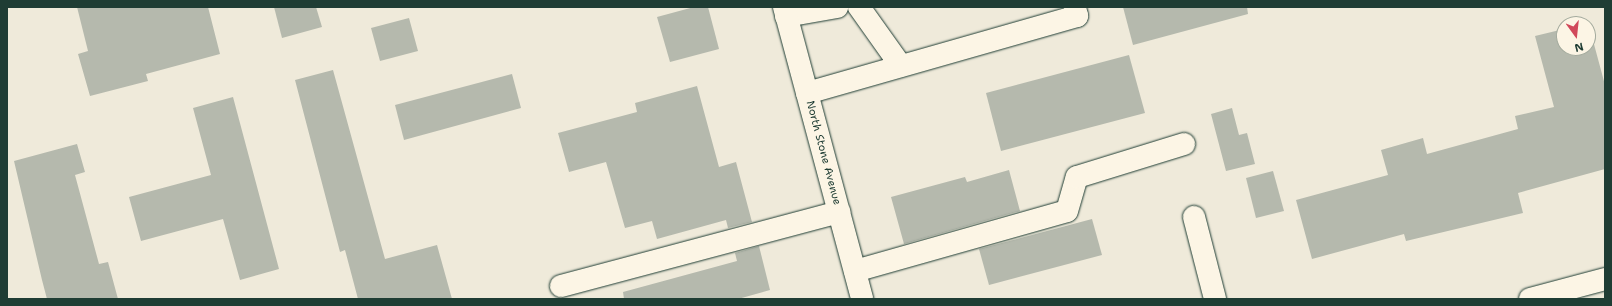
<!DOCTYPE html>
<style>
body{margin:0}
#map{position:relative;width:1612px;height:306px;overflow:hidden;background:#efeada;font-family:"Shantell Sans",sans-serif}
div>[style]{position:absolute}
.building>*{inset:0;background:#b5b9ad}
.roads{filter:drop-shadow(0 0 1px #1f3d34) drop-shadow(0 0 1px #1f3d34)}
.minor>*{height:22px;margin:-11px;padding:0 11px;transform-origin:11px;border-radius:11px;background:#fcf5e5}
.major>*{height:22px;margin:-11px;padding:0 11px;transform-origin:11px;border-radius:11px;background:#fcf5e5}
span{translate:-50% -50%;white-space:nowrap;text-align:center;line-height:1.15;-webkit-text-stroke:3px #fcf5e5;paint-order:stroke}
.street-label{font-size:11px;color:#1f3d34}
.frame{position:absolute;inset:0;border:8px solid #1f3d34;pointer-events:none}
.north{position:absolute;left:1556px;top:16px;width:40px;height:40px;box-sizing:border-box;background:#fcf5e5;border:1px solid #a4ab9e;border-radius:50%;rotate:165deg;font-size:11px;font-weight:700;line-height:16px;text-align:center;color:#1f3d34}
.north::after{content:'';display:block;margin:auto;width:14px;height:18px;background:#d1495b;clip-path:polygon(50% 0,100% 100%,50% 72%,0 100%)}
</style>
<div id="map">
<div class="building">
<div style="clip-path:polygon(77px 7px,208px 7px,220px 54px,146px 74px,148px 81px,90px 96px,78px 54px,88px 51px)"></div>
<div style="clip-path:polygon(274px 7px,316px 7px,322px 27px,282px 38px)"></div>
<div style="clip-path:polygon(694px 7px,708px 7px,719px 49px,670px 62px,657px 17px)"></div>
<div style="clip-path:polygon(1123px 7px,1247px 7px,1248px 14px,1133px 45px)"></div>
<div style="clip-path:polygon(409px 18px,418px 51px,380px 61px,371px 28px)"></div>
<div style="clip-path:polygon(1588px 22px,1605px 85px,1605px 169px,1518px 193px,1523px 213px,1406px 241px,1404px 234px,1312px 259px,1296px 200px,1388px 175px,1381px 150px,1423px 138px,1427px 154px,1518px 129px,1515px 116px,1554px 107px,1535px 36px,1564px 29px,1564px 48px,1588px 48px,1588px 24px,1581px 24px)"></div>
<div style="clip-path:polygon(1129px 55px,1145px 113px,1001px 151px,986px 93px)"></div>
<div style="clip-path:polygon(333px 70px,385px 259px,437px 245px,452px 299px,358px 299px,345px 250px,340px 252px,295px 80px)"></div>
<div style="clip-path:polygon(512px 74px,521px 108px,404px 140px,395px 105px)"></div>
<div style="clip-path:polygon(697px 86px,719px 167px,736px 162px,752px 222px,728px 228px,726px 220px,657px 239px,652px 221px,625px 228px,606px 162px,569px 172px,558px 133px,637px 112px,635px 103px)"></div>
<div style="clip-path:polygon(233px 97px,279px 269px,240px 280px,223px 219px,141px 241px,129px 197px,211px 175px,193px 108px)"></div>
<div style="clip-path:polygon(1232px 108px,1239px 135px,1247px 133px,1255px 164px,1226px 171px,1211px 114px)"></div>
<div style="clip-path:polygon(77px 144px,85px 172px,75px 175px,99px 264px,108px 262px,118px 299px,47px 299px,42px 280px,14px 161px)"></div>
<div style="clip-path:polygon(1009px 170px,1020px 211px,904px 244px,891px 197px,965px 177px,967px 182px)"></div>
<div style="clip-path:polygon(1273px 171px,1284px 211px,1256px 218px,1246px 178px)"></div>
<div style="clip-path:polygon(1092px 219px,1102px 255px,989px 285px,979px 249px)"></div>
<div style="clip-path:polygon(759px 246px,770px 290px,738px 299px,624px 299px,623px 292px,737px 261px,735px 253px)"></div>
</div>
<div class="roads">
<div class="minor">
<div style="left:859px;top:7px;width:72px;rotate:54.6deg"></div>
<div style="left:786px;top:16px;width:52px;rotate:-10deg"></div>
<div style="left:807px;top:93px;width:281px;rotate:-15.9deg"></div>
<div style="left:1077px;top:16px;width:9px;rotate:-103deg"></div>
<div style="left:1194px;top:217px;width:85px;rotate:75.6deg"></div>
<div style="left:855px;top:271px;width:220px;rotate:-15.8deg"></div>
<div style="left:1067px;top:211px;width:35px;rotate:-74deg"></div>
<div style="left:1077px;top:177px;width:112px;rotate:-17.1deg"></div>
<div style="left:561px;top:286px;width:288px;rotate:-14.9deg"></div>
<div style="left:1530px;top:299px;width:78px;rotate:-14.9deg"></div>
</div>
<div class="major">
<div style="left:784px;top:7px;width:302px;rotate:75deg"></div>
</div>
</div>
<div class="street-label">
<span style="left:823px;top:153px;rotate:75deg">North Stone Avenue</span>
</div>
<div class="frame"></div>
<div class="north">N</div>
</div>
